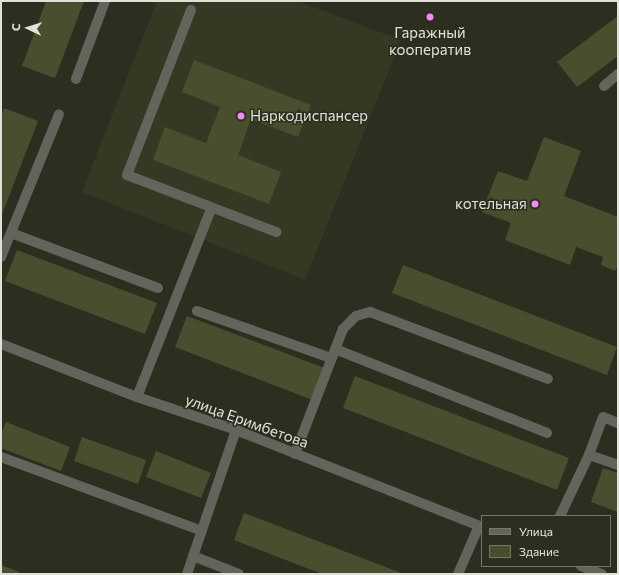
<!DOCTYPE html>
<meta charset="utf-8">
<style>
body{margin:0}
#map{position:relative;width:619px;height:575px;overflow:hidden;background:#2c2f1f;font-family:Commissioner,sans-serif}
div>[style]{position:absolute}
.built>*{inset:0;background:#353923}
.building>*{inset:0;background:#494f2e}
.minor>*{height:10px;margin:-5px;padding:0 5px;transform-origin:5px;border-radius:5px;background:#63645c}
.dots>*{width:11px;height:11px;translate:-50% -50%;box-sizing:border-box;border:2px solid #2c2f1f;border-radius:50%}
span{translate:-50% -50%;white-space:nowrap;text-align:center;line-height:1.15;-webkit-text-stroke:3px #2c2f1f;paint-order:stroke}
.poi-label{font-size:15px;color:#e0e2d8}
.left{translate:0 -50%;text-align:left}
.right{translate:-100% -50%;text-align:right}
.street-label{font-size:15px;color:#e0e2d8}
.frame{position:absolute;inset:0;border:2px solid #e0e2d8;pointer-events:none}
.legend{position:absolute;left:481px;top:515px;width:130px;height:52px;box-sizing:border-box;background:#2c2f1f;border:1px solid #747769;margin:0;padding:5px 7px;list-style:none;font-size:12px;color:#e0e2d8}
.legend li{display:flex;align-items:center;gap:8px;height:20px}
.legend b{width:20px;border:1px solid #747769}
.north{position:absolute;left:8px;top:8px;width:40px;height:40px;-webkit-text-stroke:3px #2c2f1f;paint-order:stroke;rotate:274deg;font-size:11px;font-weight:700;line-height:16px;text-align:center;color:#e0e2d8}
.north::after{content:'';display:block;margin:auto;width:14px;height:18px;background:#e0e2d8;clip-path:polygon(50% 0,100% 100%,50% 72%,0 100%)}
</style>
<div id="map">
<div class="built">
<div style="clip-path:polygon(157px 1px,297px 1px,401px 40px,305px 280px,82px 192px)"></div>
</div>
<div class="building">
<div style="clip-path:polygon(46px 1px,84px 1px,55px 78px,22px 66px)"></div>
<div style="clip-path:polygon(618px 16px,618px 56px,577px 87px,557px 62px)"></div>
<div style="clip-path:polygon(194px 60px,311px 105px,298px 137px,251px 119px,238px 155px,281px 172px,269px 204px,153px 160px,165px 127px,206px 143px,220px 107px,182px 92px)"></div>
<div style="clip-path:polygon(4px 108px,38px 121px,1px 217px,1px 117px)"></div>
<div style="clip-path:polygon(544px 137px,581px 151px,564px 196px,618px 217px,618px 264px,615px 271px,601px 265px,603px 257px,576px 247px,570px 265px,505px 240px,511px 223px,482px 212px,498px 171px,527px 181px)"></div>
<div style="clip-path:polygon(17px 250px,157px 303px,145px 334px,5px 281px)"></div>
<div style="clip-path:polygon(403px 265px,617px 347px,607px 375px,392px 293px)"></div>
<div style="clip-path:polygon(187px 316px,327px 369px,315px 401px,175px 347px)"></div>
<div style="clip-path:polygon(355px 376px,569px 458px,557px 490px,343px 408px)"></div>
<div style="clip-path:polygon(6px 422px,70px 447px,61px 471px,1px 448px,1px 434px)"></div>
<div style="clip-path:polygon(82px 437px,146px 460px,138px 484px,74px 461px)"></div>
<div style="clip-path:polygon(156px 451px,211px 473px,201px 498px,146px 477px)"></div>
<div style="clip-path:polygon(603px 468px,618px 473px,618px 512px,591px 502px)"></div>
<div style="clip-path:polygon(244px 513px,404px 574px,322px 574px,234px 540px)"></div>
<div style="clip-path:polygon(1px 565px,24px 574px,1px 574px)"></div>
</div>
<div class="minor">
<div style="left:191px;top:10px;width:177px;rotate:111.2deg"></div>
<div style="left:127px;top:175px;width:160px;rotate:20.9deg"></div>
<div style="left:76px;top:79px;width:83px;rotate:-69.6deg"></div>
<div style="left:604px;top:86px;width:18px;rotate:-41deg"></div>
<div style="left:11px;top:233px;width:157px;rotate:20.5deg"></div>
<div style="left:1px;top:257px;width:154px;rotate:-67.9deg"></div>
<div style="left:197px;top:311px;width:142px;rotate:19.3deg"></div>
<div style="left:1px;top:344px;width:146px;rotate:21.3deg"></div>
<div style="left:137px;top:397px;width:104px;rotate:18.4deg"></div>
<div style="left:236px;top:430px;width:264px;rotate:21.5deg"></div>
<div style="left:335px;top:349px;width:228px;rotate:21.6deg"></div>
<div style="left:137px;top:397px;width:202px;rotate:-68.5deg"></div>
<div style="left:295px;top:454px;width:134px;rotate:-69deg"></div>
<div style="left:343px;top:329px;width:18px;rotate:-45deg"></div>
<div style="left:356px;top:316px;width:15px;rotate:-16deg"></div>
<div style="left:370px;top:312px;width:190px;rotate:20.6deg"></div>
<div style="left:589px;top:455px;width:31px;rotate:19deg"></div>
<div style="left:1px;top:457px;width:214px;rotate:20.2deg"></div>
<div style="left:560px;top:516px;width:68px;rotate:-64.6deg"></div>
<div style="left:589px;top:455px;width:40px;rotate:-69.8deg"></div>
<div style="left:603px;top:417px;width:16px;rotate:22deg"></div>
<div style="left:193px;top:556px;width:49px;rotate:21.4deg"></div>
<div style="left:581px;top:566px;width:22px;rotate:21deg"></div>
<div style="left:187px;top:574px;width:152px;rotate:-71.2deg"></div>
<div style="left:458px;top:574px;width:52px;rotate:-66.4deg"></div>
</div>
<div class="dots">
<div style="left:430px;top:17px;background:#f28af3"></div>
<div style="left:241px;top:116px;background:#f28af3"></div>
<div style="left:535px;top:204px;background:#f28af3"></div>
</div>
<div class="poi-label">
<span style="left:430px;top:41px">Гаражный<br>кооператив</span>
<span class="left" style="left:250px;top:116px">Наркодиспансер</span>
<span class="right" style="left:527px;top:204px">котельная</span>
</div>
<div class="street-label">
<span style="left:247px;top:421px;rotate:20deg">улица Еримбетова</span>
</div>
<div class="frame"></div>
<ul class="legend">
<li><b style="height:5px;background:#63645c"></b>Улица</li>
<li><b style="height:11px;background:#494f2e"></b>Здание</li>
</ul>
<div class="north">С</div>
</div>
